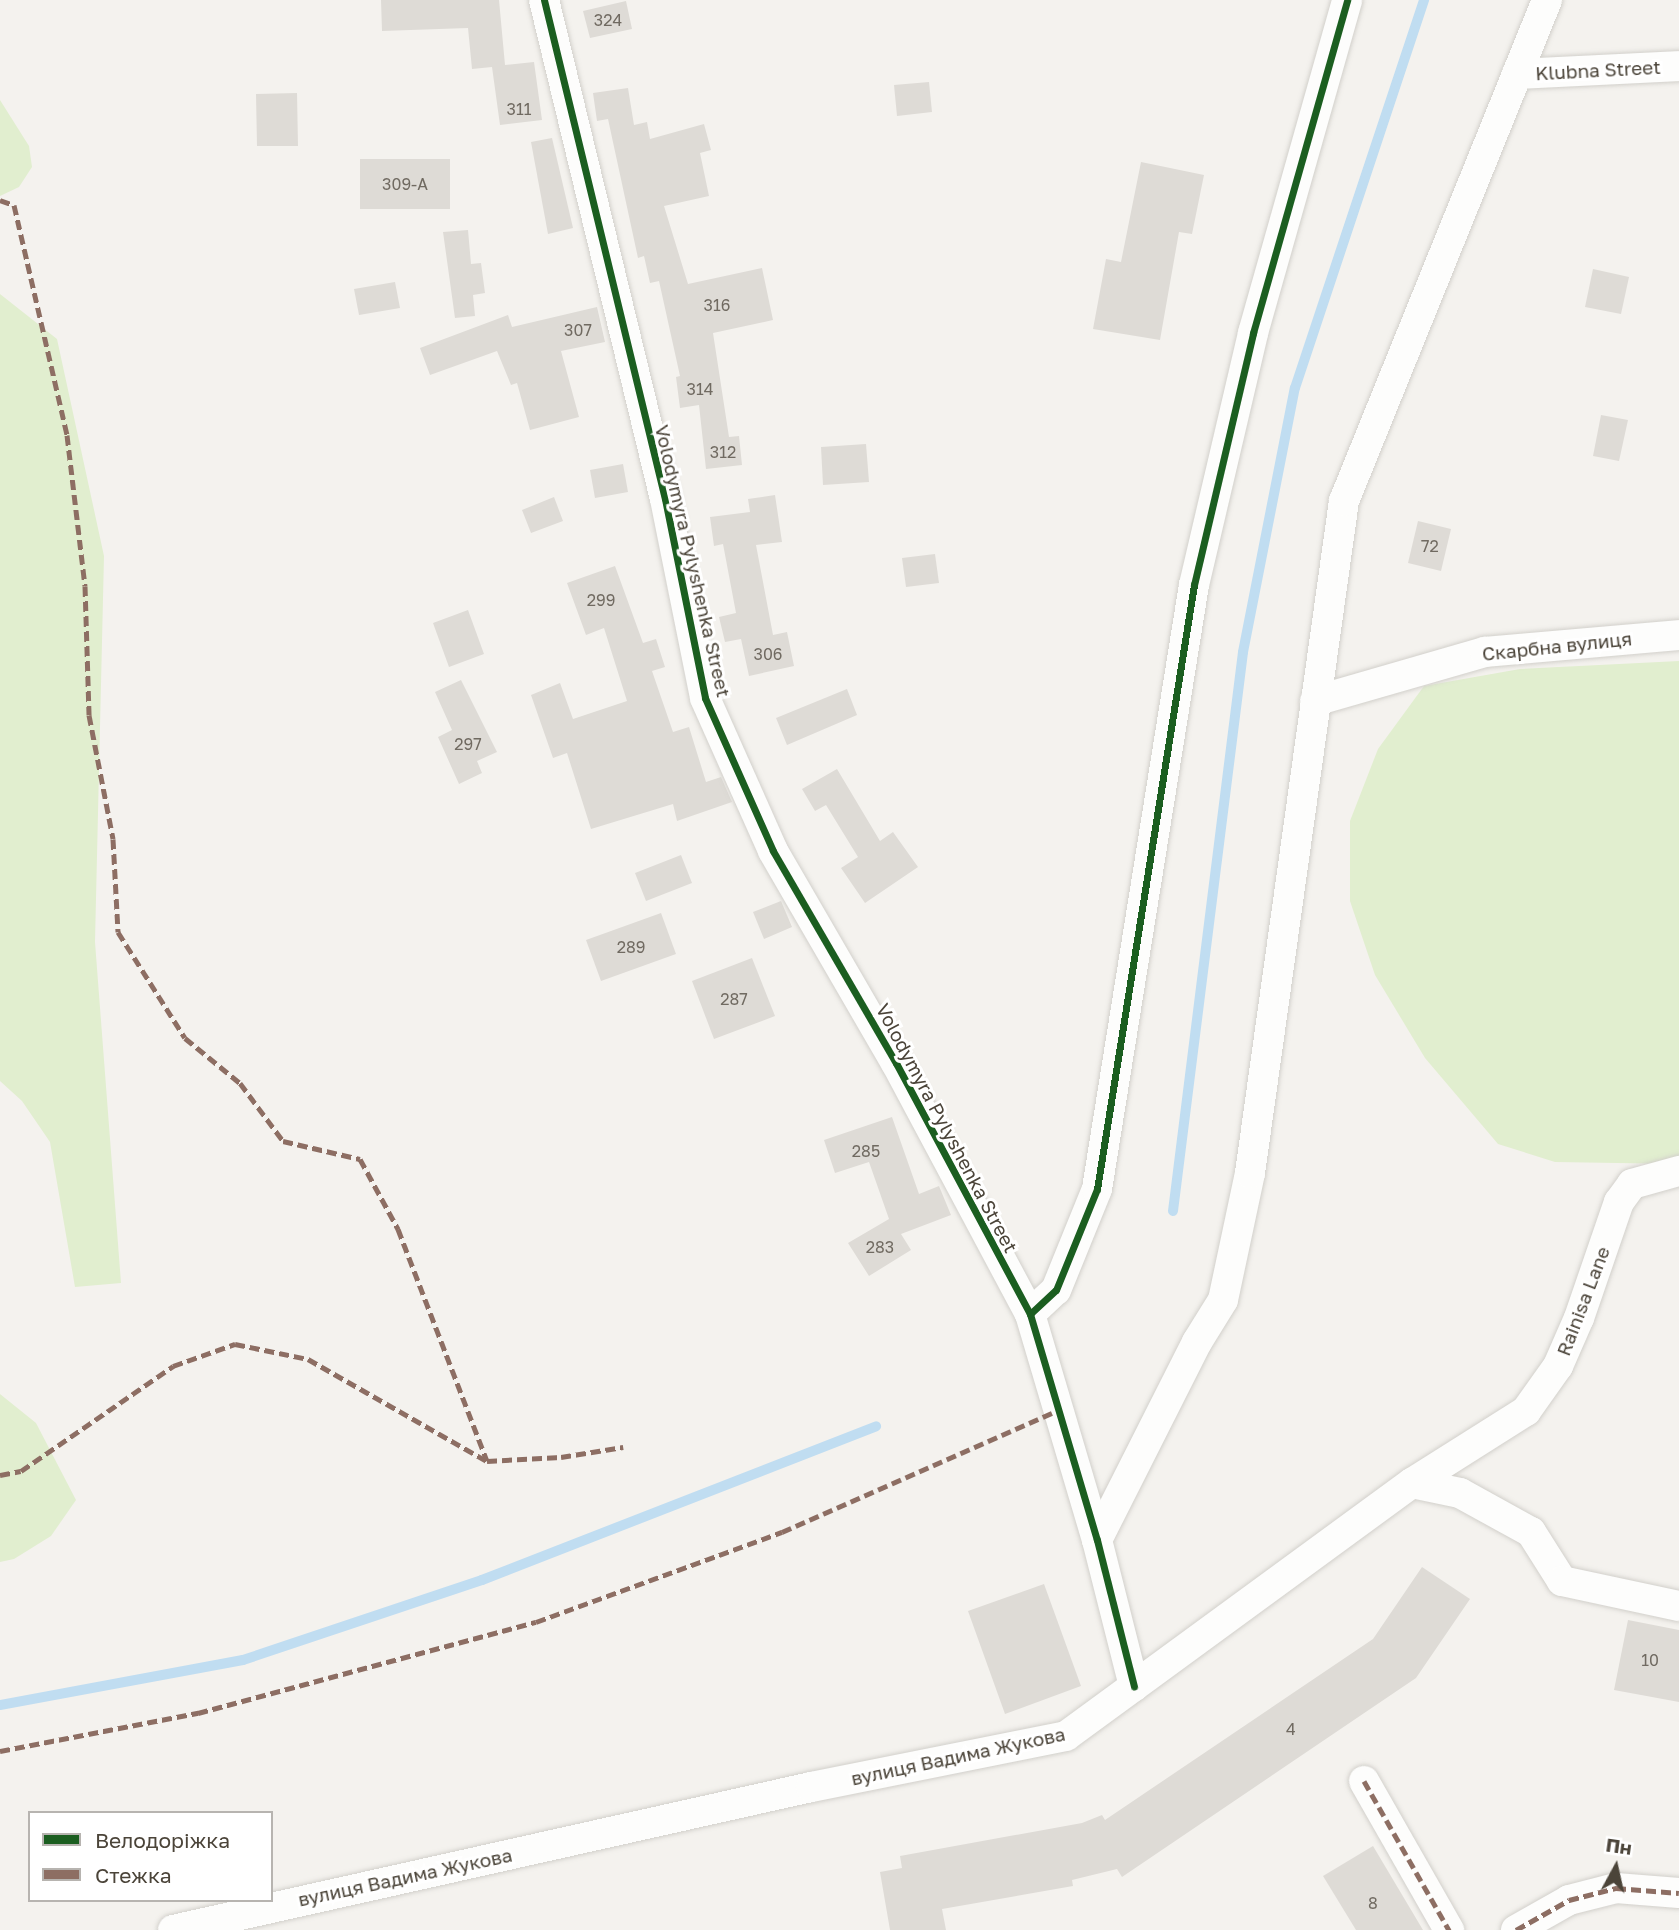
<!DOCTYPE html>
<meta charset="utf-8">
<style>
body{margin:0}
#map{position:relative;width:1679px;height:1930px;overflow:hidden;background:#f4f2ee;font-family:"Golos Text",sans-serif}
div>[style]{position:absolute}
.green>*{inset:0;background:#e1eecf}
.stream>*{height:10px;margin:-5px;padding:0 5px;transform-origin:5px;border-radius:5px;background:#c0ddf1}
.building>*{inset:0;background:#dedbd6}
.roads{filter:drop-shadow(0 0 2px #d2d0cb) drop-shadow(0 0 2px #d2d0cb)}
.minor>*{height:30px;margin:-15px;padding:0 15px;transform-origin:15px;border-radius:15px;background:#fdfdfc}
.quiet>*{height:5px;margin-top:-2.5px;transform-origin:0;background:repeating-linear-gradient(90deg,#8d6e63 0 10px,transparent 0 15px)}
.cycleway>*{height:7px;margin:-3.5px;padding:0 3.5px;transform-origin:3.5px;border-radius:3.5px;background:#1b5e20}
span{translate:-50% -50%;white-space:nowrap;text-align:center;line-height:1.15;-webkit-text-stroke:6px #fff;paint-order:stroke}
.number-label{font-size:16px;color:#706a61}
.number-label span{-webkit-text-stroke-width:0}
.street-label{font-size:19px;color:#4b4439}
.legend{position:absolute;left:28px;top:1811px;width:245px;height:91px;box-sizing:border-box;background:#fff;border:2px solid #b7b4b0;margin:0;padding:9px 12px;list-style:none;font-size:21px;color:#4b4439}
.legend li{display:flex;align-items:center;gap:14px;height:35px}
.legend b{width:35px;border:2px solid #b7b4b0}
.north{position:absolute;left:1581px;top:1832px;width:70px;height:70px;-webkit-text-stroke:5px #fff;paint-order:stroke;rotate:8deg;font-size:19px;font-weight:700;line-height:28px;text-align:center;color:#4b4439}
.north::after{content:'';display:block;margin:auto;width:24px;height:32px;background:#4b4439;clip-path:polygon(50% 0,100% 100%,50% 72%,0 100%)}
</style>
<div id="map">
<div class="green">
<div style="clip-path:polygon(0 100px,29px 146px,32px 167px,19px 187px,0 196px)"></div>
<div style="clip-path:polygon(0 294px,57px 339px,104px 556px,95px 942px,121px 1283px,75px 1287px,50px 1142px,22px 1101px,0 1081px)"></div>
<div style="clip-path:polygon(1679px 661px,1679px 1164px,1555px 1162px,1498px 1144px,1425px 1058px,1375px 975px,1350px 901px,1350px 821px,1378px 749px,1424px 686px,1520px 669px)"></div>
<div style="clip-path:polygon(0 1394px,36px 1423px,76px 1500px,51px 1536px,14px 1559px,0 1562px)"></div>
</div>
<div class="stream">
<div style="left:1173px;top:1211px;width:563px;rotate:-82.86deg"></div>
<div style="left:1243px;top:652px;width:269px;rotate:-78.9deg"></div>
<div style="left:1295px;top:388px;width:409px;rotate:-71.6deg"></div>
<div style="left:0;top:1705px;width:247px;rotate:-10.5deg"></div>
<div style="left:243px;top:1660px;width:252px;rotate:-18.5deg"></div>
<div style="left:482px;top:1580px;width:423px;rotate:-21.3deg"></div>
</div>
<div class="building">
<div style="clip-path:polygon(381px 0,499px 0,505px 65px,534px 62px,542px 120px,500px 125px,492px 67px,472px 69px,468px 28px,382px 31px)"></div>
<div style="clip-path:polygon(626px 1px,632px 29px,590px 38px,583px 11px)"></div>
<div style="clip-path:polygon(929px 82px,932px 112px,897px 116px,894px 85px)"></div>
<div style="clip-path:polygon(628px 88px,634px 125px,647px 122px,650px 139px,704px 124px,711px 150px,700px 153px,709px 196px,664px 206px,688px 284px,762px 268px,773px 320px,713px 333px,729px 437px,739px 436px,742px 465px,706px 469px,699px 405px,680px 408px,676px 377px,680px 376px,659px 281px,650px 283px,644px 256px,638px 258px,608px 119px,597px 121px,593px 93px)"></div>
<div style="clip-path:polygon(297px 93px,298px 146px,257px 146px,256px 94px)"></div>
<div style="clip-path:polygon(552px 138px,573px 228px,548px 234px,531px 142px)"></div>
<div style="clip-path:polygon(360px 159px,450px 159px,450px 209px,360px 209px)"></div>
<div style="clip-path:polygon(1141px 162px,1204px 175px,1192px 234px,1179px 232px,1160px 340px,1093px 329px,1106px 259px,1121px 262px)"></div>
<div style="clip-path:polygon(468px 230px,471px 264px,481px 263px,485px 293px,473px 295px,475px 316px,455px 318px,443px 232px)"></div>
<div style="clip-path:polygon(1593px 269px,1629px 277px,1621px 314px,1585px 307px)"></div>
<div style="clip-path:polygon(395px 282px,400px 308px,359px 315px,354px 289px)"></div>
<div style="clip-path:polygon(597px 307px,605px 342px,561px 351px,579px 417px,530px 430px,517px 383px,511px 385px,497px 351px,430px 375px,420px 348px,508px 315px,512px 327px)"></div>
<div style="clip-path:polygon(1601px 415px,1628px 420px,1619px 461px,1593px 456px)"></div>
<div style="clip-path:polygon(866px 444px,869px 482px,823px 485px,821px 447px)"></div>
<div style="clip-path:polygon(623px 464px,628px 492px,595px 498px,590px 470px)"></div>
<div style="clip-path:polygon(775px 495px,782px 542px,756px 545px,773px 635px,787px 632px,794px 666px,749px 676px,741px 639px,725px 642px,719px 617px,736px 613px,723px 544px,714px 546px,710px 517px,750px 512px,748px 499px)"></div>
<div style="clip-path:polygon(554px 497px,563px 521px,531px 533px,522px 510px)"></div>
<div style="clip-path:polygon(1418px 521px,1451px 529px,1441px 571px,1408px 563px)"></div>
<div style="clip-path:polygon(935px 554px,939px 583px,906px 587px,902px 558px)"></div>
<div style="clip-path:polygon(615px 566px,643px 643px,656px 639px,665px 667px,652px 671px,673px 732px,689px 727px,706px 782px,721px 777px,732px 802px,677px 821px,673px 804px,591px 829px,567px 753px,553px 758px,531px 695px,560px 683px,573px 719px,627px 701px,604px 628px,586px 635px,567px 583px)"></div>
<div style="clip-path:polygon(468px 610px,484px 654px,449px 667px,433px 623px)"></div>
<div style="clip-path:polygon(461px 680px,497px 752px,477px 761px,482px 773px,459px 784px,438px 737px,452px 730px,435px 692px)"></div>
<div style="clip-path:polygon(847px 689px,857px 715px,787px 745px,776px 718px)"></div>
<div style="clip-path:polygon(837px 769px,880px 841px,893px 832px,918px 867px,865px 903px,841px 868px,858px 857px,826px 805px,815px 811px,802px 789px)"></div>
<div style="clip-path:polygon(681px 855px,692px 883px,646px 901px,635px 873px)"></div>
<div style="clip-path:polygon(781px 901px,792px 927px,764px 939px,753px 912px)"></div>
<div style="clip-path:polygon(661px 913px,676px 954px,601px 981px,586px 940px)"></div>
<div style="clip-path:polygon(752px 958px,775px 1016px,714px 1039px,692px 981px)"></div>
<div style="clip-path:polygon(892px 1117px,919px 1194px,939px 1186px,951px 1215px,901px 1234px,911px 1250px,869px 1276px,848px 1243px,889px 1219px,869px 1162px,835px 1173px,824px 1140px)"></div>
<div style="clip-path:polygon(1422px 1567px,1470px 1599px,1416px 1678px,1122px 1877px,1117px 1869px,1072px 1880px,1073px 1886px,942px 1909px,946px 1930px,890px 1930px,880px 1872px,902px 1868px,900px 1856px,1082px 1823px,1102px 1815px,1105px 1820px,1373px 1639px)"></div>
<div style="clip-path:polygon(1044px 1584px,1081px 1686px,1005px 1714px,968px 1611px)"></div>
<div style="clip-path:polygon(1628px 1620px,1679px 1630px,1679px 1702px,1614px 1690px)"></div>
<div style="clip-path:polygon(1373px 1846px,1423px 1930px,1356px 1930px,1323px 1876px)"></div>
</div>
<div class="roads">
<div class="minor">
<div style="left:544px;top:0;width:513px;rotate:76.37deg"></div>
<div style="left:665px;top:499px;width:203px;rotate:78.6deg"></div>
<div style="left:705px;top:698px;width:167px;rotate:66deg"></div>
<div style="left:773px;top:851px;width:245px;rotate:59.9deg"></div>
<div style="left:896px;top:1063px;width:285px;rotate:61.9deg"></div>
<div style="left:1030px;top:1314px;width:236px;rotate:73.5deg"></div>
<div style="left:1097px;top:1540px;width:151px;rotate:75.8deg"></div>
<div style="left:1517px;top:74px;width:162px;rotate:-2.8deg"></div>
<div style="left:1315px;top:701px;width:177px;rotate:-16.1deg"></div>
<div style="left:1485px;top:652px;width:195px;rotate:-5deg"></div>
<div style="left:1030px;top:1314px;width:35px;rotate:-43deg"></div>
<div style="left:1056px;top:1290px;width:109px;rotate:-67.9deg"></div>
<div style="left:1097px;top:1189px;width:612px;rotate:-80.88deg"></div>
<div style="left:1194px;top:585px;width:259px;rotate:-76.8deg"></div>
<div style="left:1253px;top:333px;width:346px;rotate:-74.2deg"></div>
<div style="left:1412px;top:1483px;width:135px;rotate:-32.3deg"></div>
<div style="left:1526px;top:1411px;width:55px;rotate:-54.6deg"></div>
<div style="left:1558px;top:1366px;width:52px;rotate:-66.4deg"></div>
<div style="left:1579px;top:1318px;width:123px;rotate:-71deg"></div>
<div style="left:1619px;top:1202px;width:22px;rotate:-54deg"></div>
<div style="left:1632px;top:1184px;width:49px;rotate:-15.5deg"></div>
<div style="left:1097px;top:1540px;width:222px;rotate:-63.2deg"></div>
<div style="left:1197px;top:1342px;width:49px;rotate:-58.2deg"></div>
<div style="left:1223px;top:1300px;width:130px;rotate:-78deg"></div>
<div style="left:1250px;top:1173px;width:679px;rotate:-82.04deg"></div>
<div style="left:1344px;top:501px;width:541px;rotate:-67.94deg"></div>
<div style="left:1364px;top:1781px;width:172px;rotate:60.3deg"></div>
<div style="left:173px;top:1930px;width:654px;rotate:-12.63deg"></div>
<div style="left:811px;top:1787px;width:260px;rotate:-11.3deg"></div>
<div style="left:1066px;top:1736px;width:429px;rotate:-36.2deg"></div>
<div style="left:1412px;top:1483px;width:49px;rotate:11.8deg"></div>
<div style="left:1460px;top:1493px;width:81px;rotate:28.8deg"></div>
<div style="left:1531px;top:1532px;width:58px;rotate:57.7deg"></div>
<div style="left:1562px;top:1581px;width:120px;rotate:12.1deg"></div>
<div style="left:1516px;top:1930px;width:61px;rotate:-29.5deg"></div>
<div style="left:1569px;top:1900px;width:49px;rotate:-14.3deg"></div>
<div style="left:1616px;top:1888px;width:63px;rotate:4.5deg"></div>
</div>
</div>
<div class="quiet">
<div style="left:0;top:200px;width:15px;rotate:20deg"></div>
<div style="left:14px;top:205px;width:236px;rotate:77deg"></div>
<div style="left:67px;top:435px;width:152px;rotate:83.2deg"></div>
<div style="left:85px;top:586px;width:129px;rotate:88.2deg"></div>
<div style="left:89px;top:715px;width:126px;rotate:79deg"></div>
<div style="left:113px;top:839px;width:93px;rotate:86.9deg"></div>
<div style="left:118px;top:932px;width:125px;rotate:57.7deg"></div>
<div style="left:185px;top:1038px;width:71px;rotate:39.3deg"></div>
<div style="left:240px;top:1083px;width:72px;rotate:53.4deg"></div>
<div style="left:283px;top:1141px;width:79px;rotate:13.2deg"></div>
<div style="left:360px;top:1159px;width:80px;rotate:61.5deg"></div>
<div style="left:398px;top:1229px;width:248px;rotate:69deg"></div>
<div style="left:0;top:1475px;width:21px;rotate:-11deg"></div>
<div style="left:21px;top:1471px;width:185px;rotate:-34.6deg"></div>
<div style="left:173px;top:1366px;width:66px;rotate:-19.5deg"></div>
<div style="left:235px;top:1344px;width:75px;rotate:11.6deg"></div>
<div style="left:308px;top:1359px;width:206px;rotate:29.7deg"></div>
<div style="left:487px;top:1461px;width:74px;rotate:-3.1deg"></div>
<div style="left:561px;top:1457px;width:63px;rotate:-9.2deg"></div>
<div style="left:0;top:1751px;width:202px;rotate:-10.9deg"></div>
<div style="left:198px;top:1713px;width:350px;rotate:-15.1deg"></div>
<div style="left:536px;top:1622px;width:262px;rotate:-20.1deg"></div>
<div style="left:782px;top:1532px;width:303px;rotate:-23.8deg"></div>
<div style="left:1364px;top:1781px;width:172px;rotate:60.3deg"></div>
<div style="left:1516px;top:1930px;width:61px;rotate:-29.5deg"></div>
<div style="left:1569px;top:1900px;width:49px;rotate:-14.3deg"></div>
<div style="left:1616px;top:1888px;width:63px;rotate:4.5deg"></div>
</div>
<div class="cycleway">
<div style="left:544px;top:0;width:513px;rotate:76.37deg"></div>
<div style="left:665px;top:499px;width:203px;rotate:78.6deg"></div>
<div style="left:705px;top:698px;width:167px;rotate:66deg"></div>
<div style="left:773px;top:851px;width:245px;rotate:59.9deg"></div>
<div style="left:896px;top:1063px;width:285px;rotate:61.9deg"></div>
<div style="left:1030px;top:1314px;width:236px;rotate:73.5deg"></div>
<div style="left:1097px;top:1540px;width:151px;rotate:75.8deg"></div>
<div style="left:1030px;top:1314px;width:35px;rotate:-43deg"></div>
<div style="left:1056px;top:1290px;width:109px;rotate:-67.9deg"></div>
<div style="left:1097px;top:1189px;width:612px;rotate:-80.88deg"></div>
<div style="left:1194px;top:585px;width:259px;rotate:-76.8deg"></div>
<div style="left:1253px;top:333px;width:346px;rotate:-74.2deg"></div>
</div>
<div class="number-label">
<span style="left:608px;top:20px">324</span>
<span style="left:519px;top:109px">311</span>
<span style="left:405px;top:184px">309-А</span>
<span style="left:717px;top:305px">316</span>
<span style="left:578px;top:330px">307</span>
<span style="left:700px;top:389px">314</span>
<span style="left:723px;top:452px">312</span>
<span style="left:1430px;top:546px">72</span>
<span style="left:601px;top:600px">299</span>
<span style="left:768px;top:654px">306</span>
<span style="left:468px;top:744px">297</span>
<span style="left:631px;top:947px">289</span>
<span style="left:734px;top:999px">287</span>
<span style="left:866px;top:1151px">285</span>
<span style="left:880px;top:1247px">283</span>
<span style="left:1650px;top:1660px">10</span>
<span style="left:1291px;top:1729px">4</span>
<span style="left:1373px;top:1903px">8</span>
</div>
<div class="street-label">
<span style="left:1598px;top:70px;rotate:-3deg">Klubna Street</span>
<span style="left:693px;top:561px;rotate:77deg">Volodymyra Pylyshenka Street</span>
<span style="left:1557px;top:646px;rotate:-6deg">Скарбна вулиця</span>
<span style="left:947px;top:1128px;rotate:62deg">Volodymyra Pylyshenka Street</span>
<span style="left:1583px;top:1301px;rotate:-69deg">Rainisa Lane</span>
<span style="left:958px;top:1756px;rotate:-12deg">вулиця Вадима Жукова</span>
<span style="left:405px;top:1877px;rotate:-12deg">вулиця Вадима Жукова</span>
</div>
<ul class="legend">
<li><b style="height:9px;background:#1b5e20"></b>Велодоріжка</li>
<li><b style="height:9px;background:#8d6e63"></b>Стежка</li>
</ul>
<div class="north">Пн</div>
</div>
